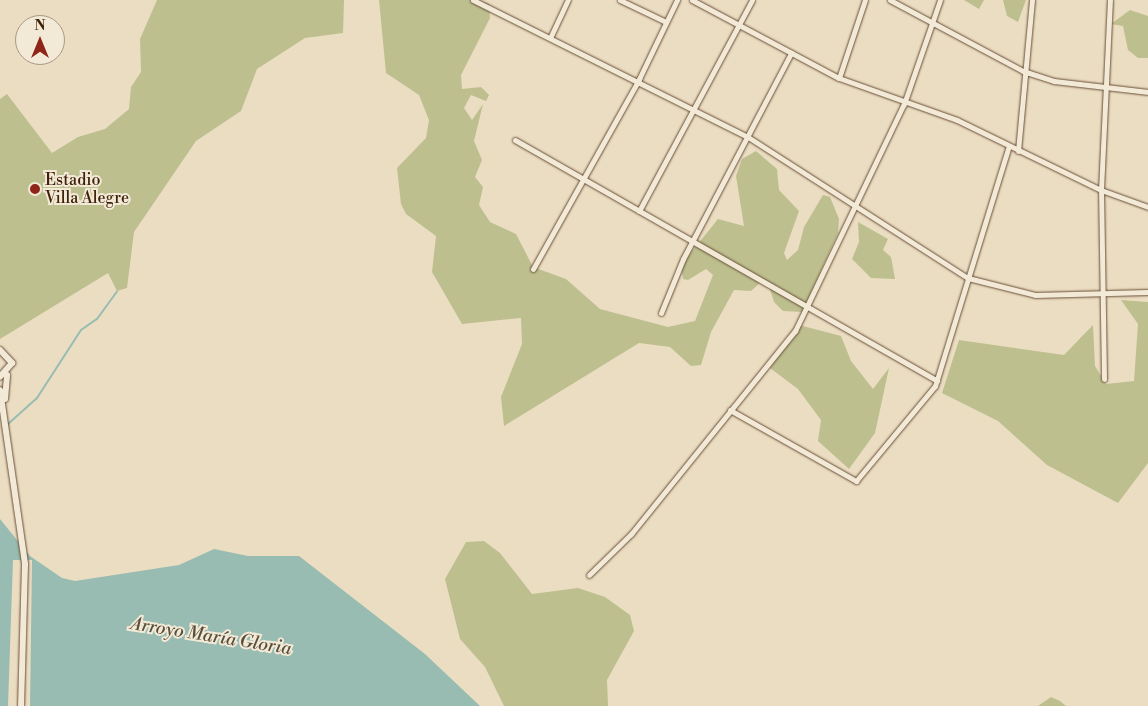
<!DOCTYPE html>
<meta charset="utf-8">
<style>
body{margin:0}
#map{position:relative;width:1148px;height:706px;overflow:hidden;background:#ebddc2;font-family:"Libre Bodoni",serif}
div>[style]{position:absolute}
.green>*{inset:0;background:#bdbf8f}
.water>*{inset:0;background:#98bcb2}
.pier>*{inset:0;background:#ebddc2}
.stream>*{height:2px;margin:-1px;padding:0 1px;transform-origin:1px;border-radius:1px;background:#98bcb2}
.roads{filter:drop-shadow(0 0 1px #694e36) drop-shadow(0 0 1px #694e36)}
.minor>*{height:5px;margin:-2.5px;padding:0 2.5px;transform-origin:2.5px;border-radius:2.5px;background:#f2e9d7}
.tertiary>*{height:6px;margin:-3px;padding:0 3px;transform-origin:3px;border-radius:3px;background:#f2e9d7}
.dots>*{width:14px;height:14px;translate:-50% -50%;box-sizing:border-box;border:2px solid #f2e9d7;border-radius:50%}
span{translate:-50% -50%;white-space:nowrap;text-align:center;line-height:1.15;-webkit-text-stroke:4px #f2e9d7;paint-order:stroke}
.poi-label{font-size:16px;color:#3e1f07}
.left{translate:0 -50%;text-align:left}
.water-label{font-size:18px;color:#594e3a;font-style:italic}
.north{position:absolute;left:15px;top:15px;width:50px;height:50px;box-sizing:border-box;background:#f2e9d7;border:1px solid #aa9884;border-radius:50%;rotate:0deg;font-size:14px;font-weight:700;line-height:20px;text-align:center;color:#3e1f07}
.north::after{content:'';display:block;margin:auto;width:18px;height:22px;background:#8f2418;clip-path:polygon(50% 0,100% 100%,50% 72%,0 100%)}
</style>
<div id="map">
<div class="green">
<div style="clip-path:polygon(157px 0,344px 0,343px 33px,305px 38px,257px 69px,241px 111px,196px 141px,134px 232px,127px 288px,117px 291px,108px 273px,0 339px,0 99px,7px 94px,52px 153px,78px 137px,105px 129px,129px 109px,131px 87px,141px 72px,140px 39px)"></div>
<div style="clip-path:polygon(379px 0,479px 0,489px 4px,490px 18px,461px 75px,462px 89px,481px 87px,489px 95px,486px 101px,471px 95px,464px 108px,472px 120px,483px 104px,474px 141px,482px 160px,475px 177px,483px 187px,479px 205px,490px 222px,516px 234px,533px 267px,566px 279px,600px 309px,668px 327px,695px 321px,713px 275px,706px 269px,688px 280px,683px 279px,681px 265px,718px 219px,744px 226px,736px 176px,742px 159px,756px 151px,777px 169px,779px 190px,799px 211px,784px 253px,787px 260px,798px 250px,804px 227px,823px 195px,830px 197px,839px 219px,838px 233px,802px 312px,783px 311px,774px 302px,769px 286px,761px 282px,751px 291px,734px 290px,711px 332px,701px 365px,691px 366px,670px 347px,639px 343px,504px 426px,501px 397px,522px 344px,521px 318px,462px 324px,432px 272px,436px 236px,406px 214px,401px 204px,397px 168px,426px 138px,429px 120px,419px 95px,386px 73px)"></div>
<div style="clip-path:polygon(964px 0,984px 0,979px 9px)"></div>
<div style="clip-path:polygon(1003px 0,1026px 0,1018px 22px,1007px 16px)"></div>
<div style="clip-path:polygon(1130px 10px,1148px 16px,1148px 58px,1138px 58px,1128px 50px,1123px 26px,1111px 24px)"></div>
<div style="clip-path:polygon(858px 222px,888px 239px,883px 250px,891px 257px,895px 279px,871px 278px,852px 259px,859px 242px)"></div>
<div style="clip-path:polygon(1121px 300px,1148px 302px,1148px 463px,1118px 503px,1047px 465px,998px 421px,942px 393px,959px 340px,1064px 355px,1093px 325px,1095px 366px,1106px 384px,1134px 381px,1138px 324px)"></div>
<div style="clip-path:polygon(799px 325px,841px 336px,851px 361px,873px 389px,889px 368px,875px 433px,849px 469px,818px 441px,821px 420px,798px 389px,770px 368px)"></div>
<div style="clip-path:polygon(484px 541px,500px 553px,532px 594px,578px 588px,605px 597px,630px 615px,634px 631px,607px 680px,608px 706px,504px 706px,485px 667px,460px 639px,445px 579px,466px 542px)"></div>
<div style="clip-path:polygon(1051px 697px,1060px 701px,1066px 706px,1038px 706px)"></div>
</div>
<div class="water">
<div style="clip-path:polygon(0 519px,30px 556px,62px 578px,75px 581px,179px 565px,214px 549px,248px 556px,299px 556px,425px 654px,480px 706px,0 706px)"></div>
</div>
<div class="pier">
<div style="clip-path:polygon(0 429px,4px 445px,0 456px)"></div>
<div style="clip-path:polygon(13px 560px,32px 560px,30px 706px,8px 706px)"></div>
</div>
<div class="stream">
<div style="left:8px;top:424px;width:39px;rotate:-42deg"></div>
<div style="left:37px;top:398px;width:81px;rotate:-57.1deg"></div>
<div style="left:81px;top:330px;width:19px;rotate:-35deg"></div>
<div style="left:97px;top:319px;width:34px;rotate:-54deg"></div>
</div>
<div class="roads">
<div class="minor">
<div style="left:473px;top:0;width:307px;rotate:26.5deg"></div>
<div style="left:748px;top:137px;width:261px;rotate:32.7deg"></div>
<div style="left:968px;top:278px;width:69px;rotate:14.2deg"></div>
<div style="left:1035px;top:295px;width:113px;rotate:-1.5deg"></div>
<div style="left:620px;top:0;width:51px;rotate:25.6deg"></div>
<div style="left:692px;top:0;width:166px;rotate:28deg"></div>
<div style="left:839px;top:78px;width:125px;rotate:19.6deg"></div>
<div style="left:957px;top:120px;width:160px;rotate:25.9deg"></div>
<div style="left:1101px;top:190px;width:50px;rotate:19.9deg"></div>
<div style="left:890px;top:0;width:151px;rotate:28.1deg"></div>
<div style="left:1023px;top:71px;width:33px;rotate:18deg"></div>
<div style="left:1054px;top:81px;width:95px;rotate:6.7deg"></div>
<div style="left:551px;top:36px;width:40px;rotate:-65deg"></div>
<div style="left:839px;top:78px;width:82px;rotate:-71.6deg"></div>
<div style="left:515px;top:140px;width:486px;rotate:29.7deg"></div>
<div style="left:1018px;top:151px;width:152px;rotate:-84.7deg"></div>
<div style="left:639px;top:211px;width:239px;rotate:-61.8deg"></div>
<div style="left:533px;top:269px;width:218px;rotate:-60.8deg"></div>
<div style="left:639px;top:79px;width:88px;rotate:-64.3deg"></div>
<div style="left:661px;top:313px;width:58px;rotate:-67.8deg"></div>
<div style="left:683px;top:259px;width:233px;rotate:-62.3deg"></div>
<div style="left:1104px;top:379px;width:189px;rotate:-90.9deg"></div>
<div style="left:1101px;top:190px;width:190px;rotate:-87.3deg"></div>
<div style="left:730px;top:410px;width:145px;rotate:29.4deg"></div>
<div style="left:856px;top:481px;width:124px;rotate:-50.3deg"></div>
<div style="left:935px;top:386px;width:251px;rotate:-72.9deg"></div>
<div style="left:589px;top:575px;width:59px;rotate:-44.3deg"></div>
<div style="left:631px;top:534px;width:261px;rotate:-51.1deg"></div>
<div style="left:795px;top:331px;width:252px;rotate:-64.4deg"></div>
<div style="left:904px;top:104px;width:110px;rotate:-70.9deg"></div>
</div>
<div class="tertiary">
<div style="left:0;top:350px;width:18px;rotate:47deg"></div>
<div style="left:12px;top:363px;width:18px;rotate:131deg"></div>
<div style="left:0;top:390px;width:176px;rotate:81.8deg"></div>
<div style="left:25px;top:564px;width:142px;rotate:91.6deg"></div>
<div style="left:5px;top:399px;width:24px;rotate:-85deg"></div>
</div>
</div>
<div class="dots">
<div style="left:35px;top:189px;background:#8f2418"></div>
</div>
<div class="poi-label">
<span class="left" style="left:45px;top:189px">Estadio<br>Villa Alegre</span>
</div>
<div class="water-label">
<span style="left:211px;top:637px;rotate:9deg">Arroyo María Gloria</span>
</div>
<div class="north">N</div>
</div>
